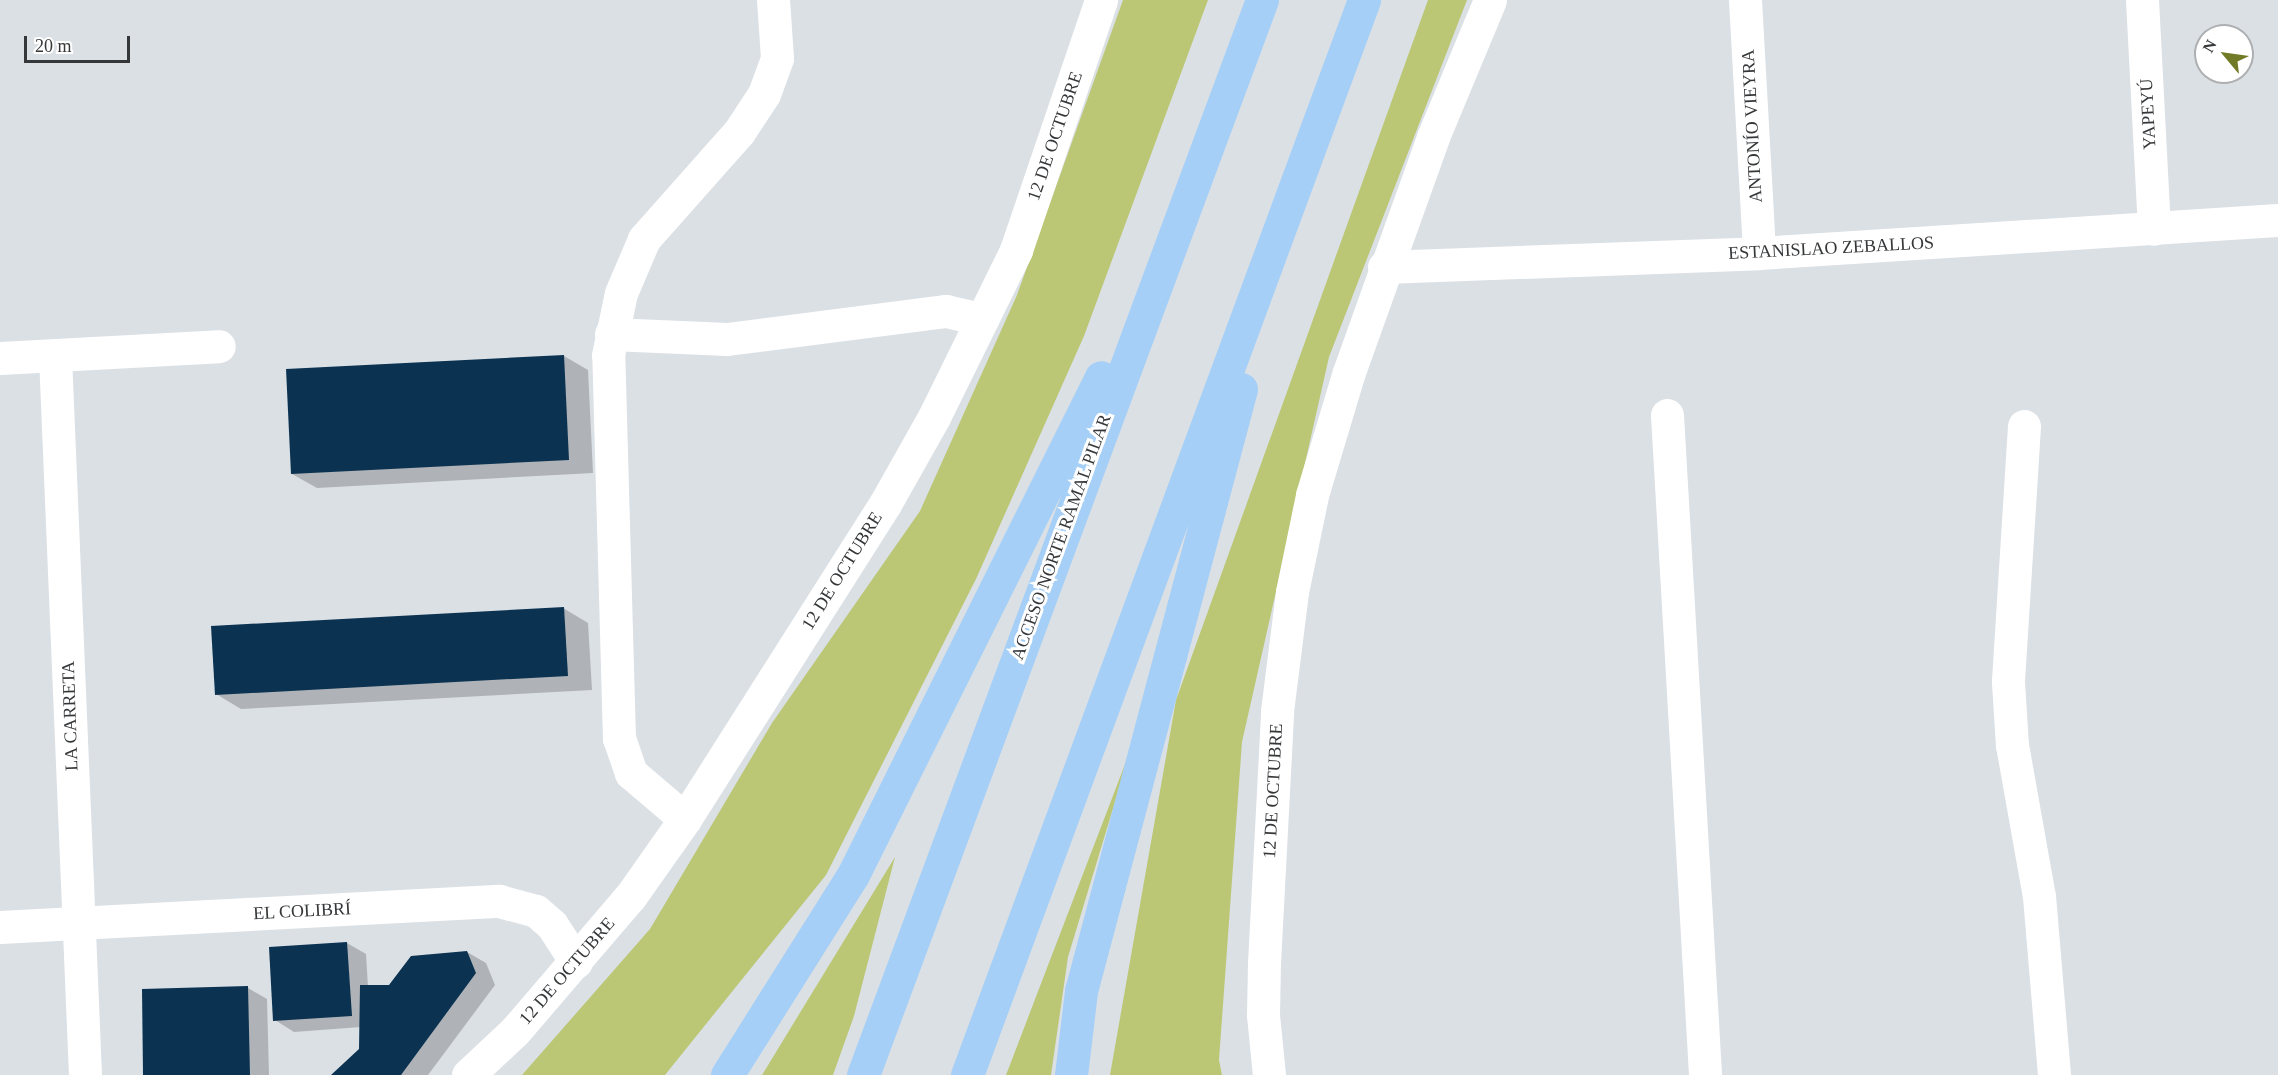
<!DOCTYPE html>
<meta charset="utf-8">
<style>
body{margin:0}
#map{position:relative;width:2278px;height:1075px;overflow:hidden;background:#dbe0e5;font-family:Georgia,serif}
div>[style]{position:absolute}
.green>*{inset:0;background:#bbc775}
.shadow>*{inset:0;background:#0003}
.building>*{inset:0;background:#0b3251}
.minor>*{height:33px;margin:-16.5px;padding:0 16.5px;transform-origin:16.5px;border-radius:16.5px;background:#fff}
.highway>*{height:33px;margin:-16.5px;padding:0 16.5px;transform-origin:16.5px;border-radius:16.5px;background:#a5cff6}
span{translate:-50% -50%;white-space:nowrap;text-align:center;line-height:1.15;-webkit-text-stroke:6px #fff;paint-order:stroke}
.street-label{font-size:18px;color:#353739}
.north{position:absolute;left:2194px;top:24px;width:60px;height:60px;box-sizing:border-box;background:#fff;border:2px solid #aeafb0;border-radius:50%;rotate:299deg;font-size:16px;font-weight:700;line-height:24px;text-align:center;color:#353739}
.north::after{content:'';display:block;margin:auto;width:21px;height:27px;background:#717b27;clip-path:polygon(50% 0,100% 100%,50% 72%,0 100%)}
.scale{position:absolute;left:24px;top:36px;width:106px;height:27px;box-sizing:border-box;border:3px solid #353739;border-top:0;padding-left:8px;font-size:18px;line-height:21px;white-space:nowrap;color:#353739;-webkit-text-stroke:4px #fff;paint-order:stroke}
</style>
<div id="map">
<div class="green">
<div style="clip-path:polygon(1123px 0,1208px 0,1084px 336px,976px 579px,826px 875px,665px 1075px,522px 1075px,650px 929px,772px 723px,920px 511px,1017px 295px)"></div>
<div style="clip-path:polygon(1428px 0,1467px 0,1329px 357px,1242px 742px,1219px 1060px,1222px 1075px,1110px 1075px,1176px 700px)"></div>
<div style="clip-path:polygon(1132px 746px,1068px 957px,1051px 1075px,1006px 1075px)"></div>
<div style="clip-path:polygon(895px 857px,854px 1016px,833px 1075px,762px 1075px)"></div>
</div>
<div class="shadow">
<div style="clip-path:polygon(564px 356px,588px 370px,593px 473px,317px 488px,292px 474px)"></div>
<div style="clip-path:polygon(563px 608px,588px 623px,592px 690px,241px 709px,216px 694px)"></div>
<div style="clip-path:polygon(347px 943px,366px 954px,368px 987px,390px 986px,467px 952px,486px 963px,495px 985px,428px 1075px,333px 1075px,360px 1049px,361px 1027px,294px 1032px,275px 1020px)"></div>
<div style="clip-path:polygon(248px 988px,267px 999px,269px 1075px,145px 1075px)"></div>
</div>
<div class="building">
<div style="clip-path:polygon(564px 355px,569px 460px,291px 474px,286px 369px)"></div>
<div style="clip-path:polygon(564px 607px,568px 676px,215px 695px,211px 626px)"></div>
<div style="clip-path:polygon(347px 942px,352px 1016px,273px 1021px,269px 947px)"></div>
<div style="clip-path:polygon(467px 951px,476px 973px,401px 1075px,331px 1075px,359px 1049px,360px 985px,389px 985px,411px 956px)"></div>
<div style="clip-path:polygon(248px 986px,250px 1075px,143px 1075px,142px 989px)"></div>
</div>
<div class="minor">
<div style="left:1745px;top:0;width:253px;rotate:86.8deg"></div>
<div style="left:2142px;top:0;width:229px;rotate:87deg"></div>
<div style="left:1384px;top:267px;width:375px;rotate:-2.1deg"></div>
<div style="left:1759px;top:253px;width:520px;rotate:-3.64deg"></div>
<div style="left:611px;top:334px;width:116px;rotate:2.5deg"></div>
<div style="left:727px;top:339px;width:221px;rotate:-7.3deg"></div>
<div style="left:946px;top:311px;width:37px;rotate:13deg"></div>
<div style="left:55px;top:356px;width:720px;rotate:87.61deg"></div>
<div style="left:0;top:358px;width:219px;rotate:-3.1deg"></div>
<div style="left:1667px;top:415px;width:661px;rotate:86.7deg"></div>
<div style="left:2024px;top:426px;width:256px;rotate:93.6deg"></div>
<div style="left:2008px;top:682px;width:63px;rotate:86.4deg"></div>
<div style="left:2012px;top:745px;width:153px;rotate:79.9deg"></div>
<div style="left:2039px;top:896px;width:180px;rotate:85.2deg"></div>
<div style="left:685px;top:819px;width:71px;rotate:-139.6deg"></div>
<div style="left:631px;top:773px;width:36px;rotate:-109deg"></div>
<div style="left:619px;top:739px;width:384px;rotate:-91.6deg"></div>
<div style="left:608px;top:355px;width:63px;rotate:-78.2deg"></div>
<div style="left:621px;top:293px;width:59px;rotate:-66.9deg"></div>
<div style="left:644px;top:239px;width:143px;rotate:-48.4deg"></div>
<div style="left:739px;top:132px;width:45px;rotate:-56.7deg"></div>
<div style="left:764px;top:94px;width:38px;rotate:-70deg"></div>
<div style="left:777px;top:58px;width:58px;rotate:-93.9deg"></div>
<div style="left:0;top:927px;width:500px;rotate:-3deg"></div>
<div style="left:499px;top:901px;width:38px;rotate:15deg"></div>
<div style="left:536px;top:911px;width:21px;rotate:41deg"></div>
<div style="left:552px;top:925px;width:44px;rotate:57deg"></div>
<div style="left:468px;top:1075px;width:64px;rotate:-43.1deg"></div>
<div style="left:515px;top:1031px;width:177px;rotate:-49.4deg"></div>
<div style="left:630px;top:897px;width:95px;rotate:-54.8deg"></div>
<div style="left:685px;top:819px;width:373px;rotate:-57.6deg"></div>
<div style="left:885px;top:504px;width:100px;rotate:-60.6deg"></div>
<div style="left:934px;top:417px;width:186px;rotate:-63.8deg"></div>
<div style="left:1016px;top:250px;width:264px;rotate:-71.2deg"></div>
<div style="left:1269px;top:1075px;width:60px;rotate:-95.7deg"></div>
<div style="left:1263px;top:1015px;width:52px;rotate:-88.9deg"></div>
<div style="left:1264px;top:963px;width:252px;rotate:-87deg"></div>
<div style="left:1277px;top:711px;width:120px;rotate:-82.8deg"></div>
<div style="left:1292px;top:592px;width:99px;rotate:-78.3deg"></div>
<div style="left:1312px;top:495px;width:128px;rotate:-73.3deg"></div>
<div style="left:1349px;top:372px;width:250px;rotate:-70.3deg"></div>
<div style="left:1433px;top:137px;width:148px;rotate:-67.4deg"></div>
</div>
<div class="highway">
<div style="left:727px;top:1075px;width:236px;rotate:-57.8deg"></div>
<div style="left:853px;top:875px;width:556px;rotate:-63.53deg"></div>
<div style="left:863px;top:1075px;width:1147px;rotate:-69.64deg"></div>
<div style="left:967px;top:1075px;width:1146px;rotate:-69.73deg"></div>
<div style="left:1071px;top:1075px;width:85px;rotate:-83.2deg"></div>
<div style="left:1081px;top:991px;width:623px;rotate:-75.12deg"></div>
</div>
<div class="street-label">
<span style="left:2148px;top:114px;rotate:-93deg">YAPEYÚ</span>
<span style="left:1752px;top:126px;rotate:-93deg">ANTONÍO VIEYRA</span>
<span style="left:1055px;top:136px;rotate:-71deg">12 DE OCTUBRE</span>
<span style="left:1831px;top:248px;rotate:-3deg">ESTANISLAO ZEBALLOS</span>
<span style="left:1061px;top:537px;rotate:-70deg">ACCESO NORTE RAMAL PILAR</span>
<span style="left:842px;top:571px;rotate:-58deg">12 DE OCTUBRE</span>
<span style="left:70px;top:716px;rotate:-92deg">LA CARRETA</span>
<span style="left:1273px;top:791px;rotate:-87deg">12 DE OCTUBRE</span>
<span style="left:302px;top:911px;rotate:-3deg">EL COLIBRÍ</span>
<span style="left:567px;top:971px;rotate:-49deg">12 DE OCTUBRE</span>
</div>
<div class="north">N</div>
<div class="scale">20 m</div>
</div>
